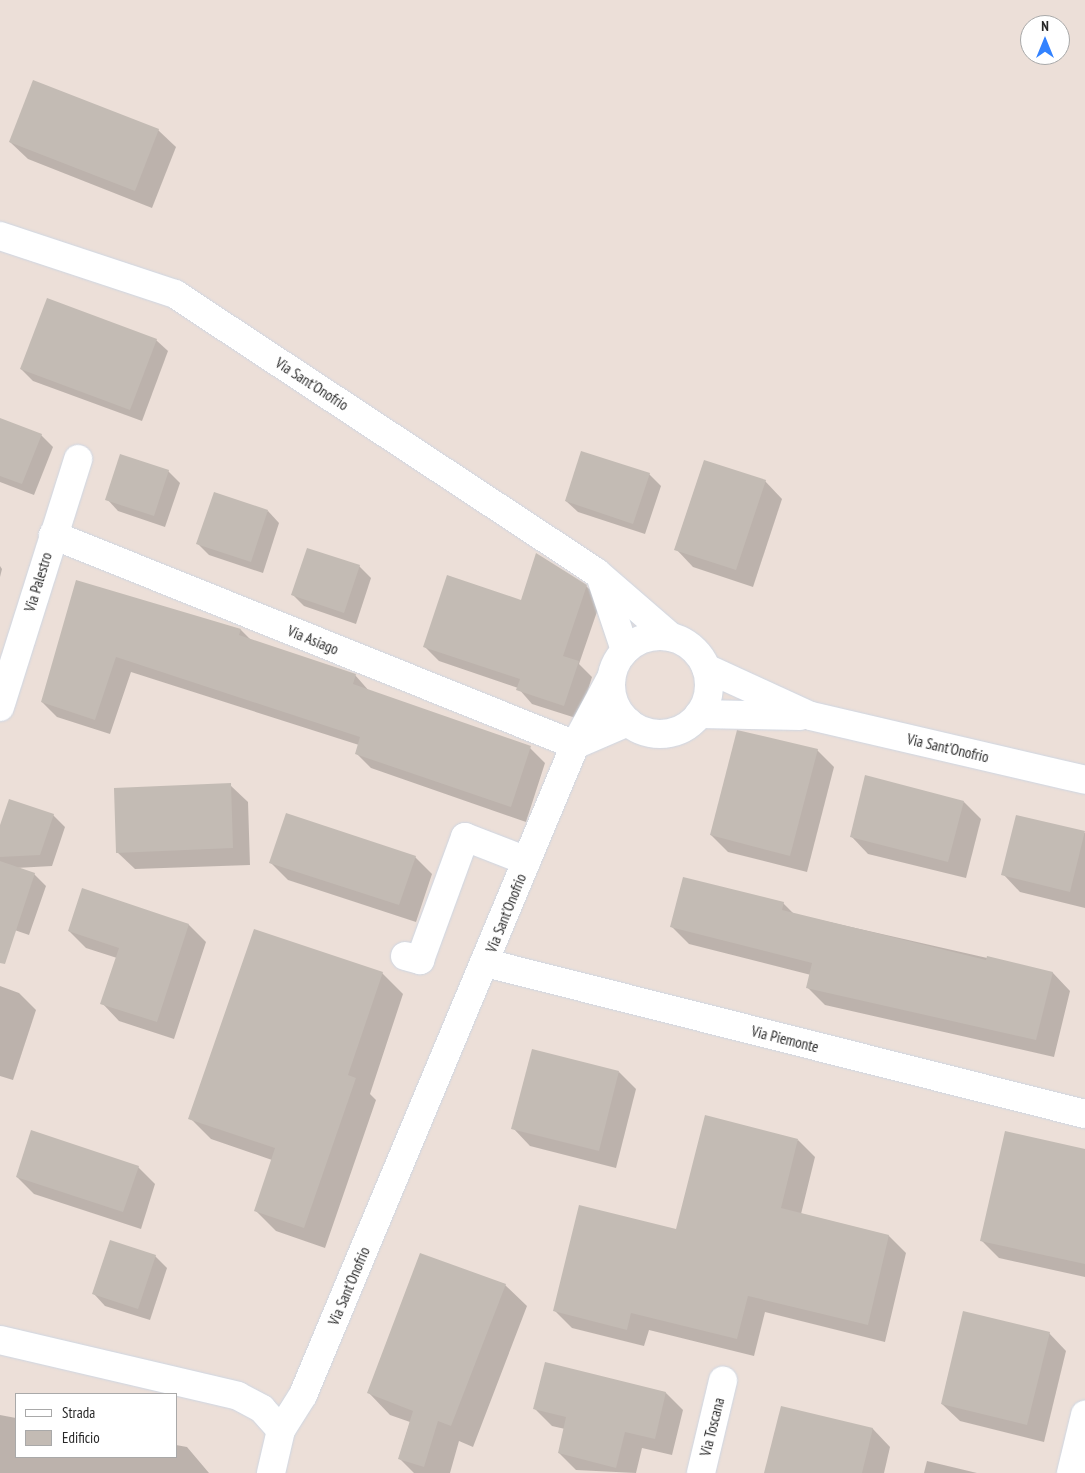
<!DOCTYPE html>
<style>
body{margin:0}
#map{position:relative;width:1085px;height:1473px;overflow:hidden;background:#ecdfd8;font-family:"PT Sans Narrow",sans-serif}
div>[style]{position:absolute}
.shadow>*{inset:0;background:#0003}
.building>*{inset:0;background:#c3bbb4}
.roads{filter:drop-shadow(0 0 1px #ced6e2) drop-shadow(0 0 1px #ced6e2)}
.street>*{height:28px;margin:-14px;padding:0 14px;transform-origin:14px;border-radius:14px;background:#fff}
.secondary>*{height:28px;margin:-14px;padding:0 14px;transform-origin:14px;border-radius:14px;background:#fff}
.secondary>.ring{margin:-14px;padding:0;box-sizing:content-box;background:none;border:28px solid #fff;border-radius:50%}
span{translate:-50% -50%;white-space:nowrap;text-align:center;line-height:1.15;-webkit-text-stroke:4.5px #fff;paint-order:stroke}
.street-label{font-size:15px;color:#282828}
.legend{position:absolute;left:15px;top:1393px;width:162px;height:65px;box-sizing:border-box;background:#fff;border:1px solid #a9a9a9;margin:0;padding:6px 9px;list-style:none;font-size:15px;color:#282828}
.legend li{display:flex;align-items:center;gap:10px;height:25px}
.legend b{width:25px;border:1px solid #a9a9a9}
.north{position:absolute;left:1020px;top:15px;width:50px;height:50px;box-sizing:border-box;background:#fff;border:1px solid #a9a9a9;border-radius:50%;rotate:0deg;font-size:14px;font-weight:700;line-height:20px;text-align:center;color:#282828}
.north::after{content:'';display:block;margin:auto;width:18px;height:22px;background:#3282ff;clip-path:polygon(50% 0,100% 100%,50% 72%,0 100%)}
</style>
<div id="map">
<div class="shadow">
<div style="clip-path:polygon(158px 130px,176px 147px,152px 208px,28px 159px,10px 142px)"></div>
<div style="clip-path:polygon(156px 340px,168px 351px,142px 421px,33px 381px,21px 369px)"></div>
<div style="clip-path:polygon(0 419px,41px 435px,53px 447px,34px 495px,0 482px)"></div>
<div style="clip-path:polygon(168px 471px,180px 483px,165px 527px,118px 511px,107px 499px)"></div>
<div style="clip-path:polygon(649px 474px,661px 486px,645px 534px,578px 512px,566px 501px)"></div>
<div style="clip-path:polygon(765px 481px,782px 499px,753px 587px,693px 567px,676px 549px)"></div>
<div style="clip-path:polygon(268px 511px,279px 523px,263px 573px,209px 555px,198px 544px)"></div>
<div style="clip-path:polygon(0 566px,2px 569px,0 577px)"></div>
<div style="clip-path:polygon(359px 566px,371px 578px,356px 624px,304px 606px,292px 594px)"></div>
<div style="clip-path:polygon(77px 582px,241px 630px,251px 640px,355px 675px,370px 692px,530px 748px,545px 763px,526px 822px,371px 768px,356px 753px,359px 745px,131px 672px,110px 734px,57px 717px,42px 702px)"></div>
<div style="clip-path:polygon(586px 586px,601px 600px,579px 664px,592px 677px,579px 719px,532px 704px,518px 688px,439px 661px,425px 647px,522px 601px)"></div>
<div style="clip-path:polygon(817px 750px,834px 767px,807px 872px,728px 852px,711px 835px)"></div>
<div style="clip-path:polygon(230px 785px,248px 802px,250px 865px,135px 869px,117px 852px)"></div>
<div style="clip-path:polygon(964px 802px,981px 819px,966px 878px,868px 854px,851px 836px)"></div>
<div style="clip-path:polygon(53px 815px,65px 827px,52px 866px,16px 868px,34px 874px,46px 886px,29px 935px,0 925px,0 829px)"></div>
<div style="clip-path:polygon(1017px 816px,1085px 833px,1085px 908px,1020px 892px,1003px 874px)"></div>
<div style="clip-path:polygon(415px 857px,432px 874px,416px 922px,288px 880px,270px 862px)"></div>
<div style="clip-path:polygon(783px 903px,794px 914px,1053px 973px,1070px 991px,1054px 1057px,825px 1005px,807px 987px,811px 975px,689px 944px,672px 927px)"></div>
<div style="clip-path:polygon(189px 925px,206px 942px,174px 1039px,119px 1021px,102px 1003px,117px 958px,86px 948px,69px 931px)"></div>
<div style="clip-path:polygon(382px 973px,403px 994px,370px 1094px,376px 1100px,325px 1248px,276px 1231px,255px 1210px,272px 1160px,211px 1139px,190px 1118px)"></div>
<div style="clip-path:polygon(0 986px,19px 993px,36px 1010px,13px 1080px,0 1076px)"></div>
<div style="clip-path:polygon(619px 1072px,636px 1089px,616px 1168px,530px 1146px,513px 1128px)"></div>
<div style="clip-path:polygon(798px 1140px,815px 1157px,801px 1214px,889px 1236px,906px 1253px,885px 1342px,765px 1312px,754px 1356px,649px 1330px,644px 1346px,572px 1328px,555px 1311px,677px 1230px)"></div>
<div style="clip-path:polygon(1085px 1150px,1085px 1277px,999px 1258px,982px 1241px)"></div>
<div style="clip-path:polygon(138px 1167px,155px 1184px,141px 1229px,34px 1194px,17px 1177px)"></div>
<div style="clip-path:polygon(155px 1256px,167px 1268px,150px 1320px,105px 1306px,94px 1294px)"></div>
<div style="clip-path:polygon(505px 1285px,527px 1306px,473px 1447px,459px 1441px,450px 1473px,414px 1473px,399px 1458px,410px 1422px,390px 1415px,369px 1393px)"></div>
<div style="clip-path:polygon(1049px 1333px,1066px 1351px,1044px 1442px,960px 1421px,942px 1404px)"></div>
<div style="clip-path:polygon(666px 1393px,683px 1410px,672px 1455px,642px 1448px,636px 1473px,576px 1470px,559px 1453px,565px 1429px,552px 1426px,535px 1409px)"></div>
<div style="clip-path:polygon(782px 1408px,873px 1429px,890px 1447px,884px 1473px,766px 1473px)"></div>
<div style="clip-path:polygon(0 1415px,16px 1418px,16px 1457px,176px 1457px,176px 1445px,187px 1447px,209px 1473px,0 1473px)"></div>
<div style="clip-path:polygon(927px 1461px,977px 1473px,924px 1473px)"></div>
</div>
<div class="building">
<div style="clip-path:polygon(33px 80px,159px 129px,135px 191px,9px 142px)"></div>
<div style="clip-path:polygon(47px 298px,157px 339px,130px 410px,20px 369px)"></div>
<div style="clip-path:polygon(0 418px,42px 434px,22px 484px,0 476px)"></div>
<div style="clip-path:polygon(581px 451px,650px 473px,633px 524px,565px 501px)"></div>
<div style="clip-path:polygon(120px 454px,169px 470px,154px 516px,105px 500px)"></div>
<div style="clip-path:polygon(704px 460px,766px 480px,736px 570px,674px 550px)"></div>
<div style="clip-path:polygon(214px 492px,268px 510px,251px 562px,196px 544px)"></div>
<div style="clip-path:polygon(307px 548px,360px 565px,344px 613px,291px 595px)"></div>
<div style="clip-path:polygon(536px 553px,587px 585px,563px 656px,579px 661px,564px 706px,516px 690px,520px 679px,423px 647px,447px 575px,521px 600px)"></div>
<div style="clip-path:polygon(76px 580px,241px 629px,239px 635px,356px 674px,353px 684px,531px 746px,511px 807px,355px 754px,360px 737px,116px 657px,95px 720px,41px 702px)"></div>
<div style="clip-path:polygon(737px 730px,818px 749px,790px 856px,710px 835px)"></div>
<div style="clip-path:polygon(865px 775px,964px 801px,948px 862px,850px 837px)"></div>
<div style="clip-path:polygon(231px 783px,233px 848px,116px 853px,114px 788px)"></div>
<div style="clip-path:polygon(9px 799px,54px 814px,40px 855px,0 857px,0 825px)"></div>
<div style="clip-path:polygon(286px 813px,416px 856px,399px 905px,269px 863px)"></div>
<div style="clip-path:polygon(1016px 815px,1085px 831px,1070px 892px,1001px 875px)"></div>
<div style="clip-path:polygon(0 861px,35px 873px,5px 964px,0 963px)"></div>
<div style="clip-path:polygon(683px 877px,784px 902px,782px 910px,986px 960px,987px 956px,1053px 972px,1036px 1040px,806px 988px,812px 963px,670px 927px)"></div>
<div style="clip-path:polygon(82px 888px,189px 924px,157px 1022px,100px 1004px,119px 948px,68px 931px)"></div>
<div style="clip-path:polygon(254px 929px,383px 972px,348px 1075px,356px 1078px,304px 1228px,254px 1211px,275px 1148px,188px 1119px)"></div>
<div style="clip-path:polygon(532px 1049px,619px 1071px,599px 1151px,511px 1129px)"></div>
<div style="clip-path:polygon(705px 1115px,798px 1139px,781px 1208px,889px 1235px,868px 1325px,748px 1296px,737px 1339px,631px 1313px,627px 1330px,553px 1311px,579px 1205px,676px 1229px)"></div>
<div style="clip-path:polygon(31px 1130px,139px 1166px,123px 1212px,16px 1177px)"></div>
<div style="clip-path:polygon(1005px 1131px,1085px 1149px,1085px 1264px,980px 1241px)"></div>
<div style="clip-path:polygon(110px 1240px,156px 1255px,138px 1309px,92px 1294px)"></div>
<div style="clip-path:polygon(420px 1253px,506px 1284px,451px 1426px,438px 1421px,424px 1467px,398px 1459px,413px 1411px,367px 1393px)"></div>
<div style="clip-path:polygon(963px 1311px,1050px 1332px,1027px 1425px,941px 1404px)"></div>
<div style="clip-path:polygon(545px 1362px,666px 1392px,655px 1439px,625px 1432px,616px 1468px,558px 1453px,566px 1417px,533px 1409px)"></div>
<div style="clip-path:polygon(781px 1406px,873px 1428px,862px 1473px,764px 1473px)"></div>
</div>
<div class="roads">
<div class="street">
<div style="left:53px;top:535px;width:563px;rotate:21.91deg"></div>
<div style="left:0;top:707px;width:260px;rotate:-72.5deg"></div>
<div style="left:405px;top:956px;width:16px;rotate:15deg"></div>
<div style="left:420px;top:960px;width:131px;rotate:-69.9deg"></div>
<div style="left:465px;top:837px;width:66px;rotate:21.2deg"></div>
<div style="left:486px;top:963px;width:618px;rotate:14.15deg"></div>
<div style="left:0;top:1340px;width:244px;rotate:13.2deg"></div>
<div style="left:238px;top:1396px;width:27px;rotate:28deg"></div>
<div style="left:262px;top:1409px;width:28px;rotate:48deg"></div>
<div style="left:701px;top:1473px;width:95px;rotate:-76.6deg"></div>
<div style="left:1071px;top:1473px;width:60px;rotate:-76.4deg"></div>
</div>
<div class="secondary">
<div style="left:0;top:236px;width:184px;rotate:18.3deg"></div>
<div style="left:175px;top:294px;width:505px;rotate:33.44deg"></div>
<div style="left:596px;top:572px;width:99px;rotate:40.9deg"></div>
<div style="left:601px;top:578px;width:76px;rotate:71.6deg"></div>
<div class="ring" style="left:611px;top:636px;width:70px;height:70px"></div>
<div style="left:706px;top:668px;width:115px;rotate:24.6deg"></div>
<div style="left:811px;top:716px;width:281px;rotate:13.1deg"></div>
<div style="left:699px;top:714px;width:101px;rotate:1.1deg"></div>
<div style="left:575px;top:745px;width:58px;rotate:-23.5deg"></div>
<div style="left:271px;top:1473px;width:44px;rotate:-76.9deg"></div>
<div style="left:281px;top:1430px;width:41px;rotate:-57.8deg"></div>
<div style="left:303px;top:1395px;width:705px;rotate:-67.29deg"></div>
<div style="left:575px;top:745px;width:76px;rotate:-61.8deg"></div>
</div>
</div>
<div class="street-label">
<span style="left:312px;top:384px;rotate:33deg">Via Sant'Onofrio</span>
<span style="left:38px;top:582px;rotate:-73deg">Via Palestro</span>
<span style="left:313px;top:640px;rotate:22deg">Via Asiago</span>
<span style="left:948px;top:748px;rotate:13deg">Via Sant'Onofrio</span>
<span style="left:506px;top:913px;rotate:-68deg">Via Sant'Onofrio</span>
<span style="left:785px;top:1039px;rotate:14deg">Via Piemonte</span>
<span style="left:349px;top:1286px;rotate:-67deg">Via Sant'Onofrio</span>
<span style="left:712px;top:1427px;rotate:-76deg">Via Toscana</span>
</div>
<ul class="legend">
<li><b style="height:6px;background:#fff"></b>Strada</li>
<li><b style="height:14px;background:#c3bbb4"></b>Edificio</li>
</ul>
<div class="north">N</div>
</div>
